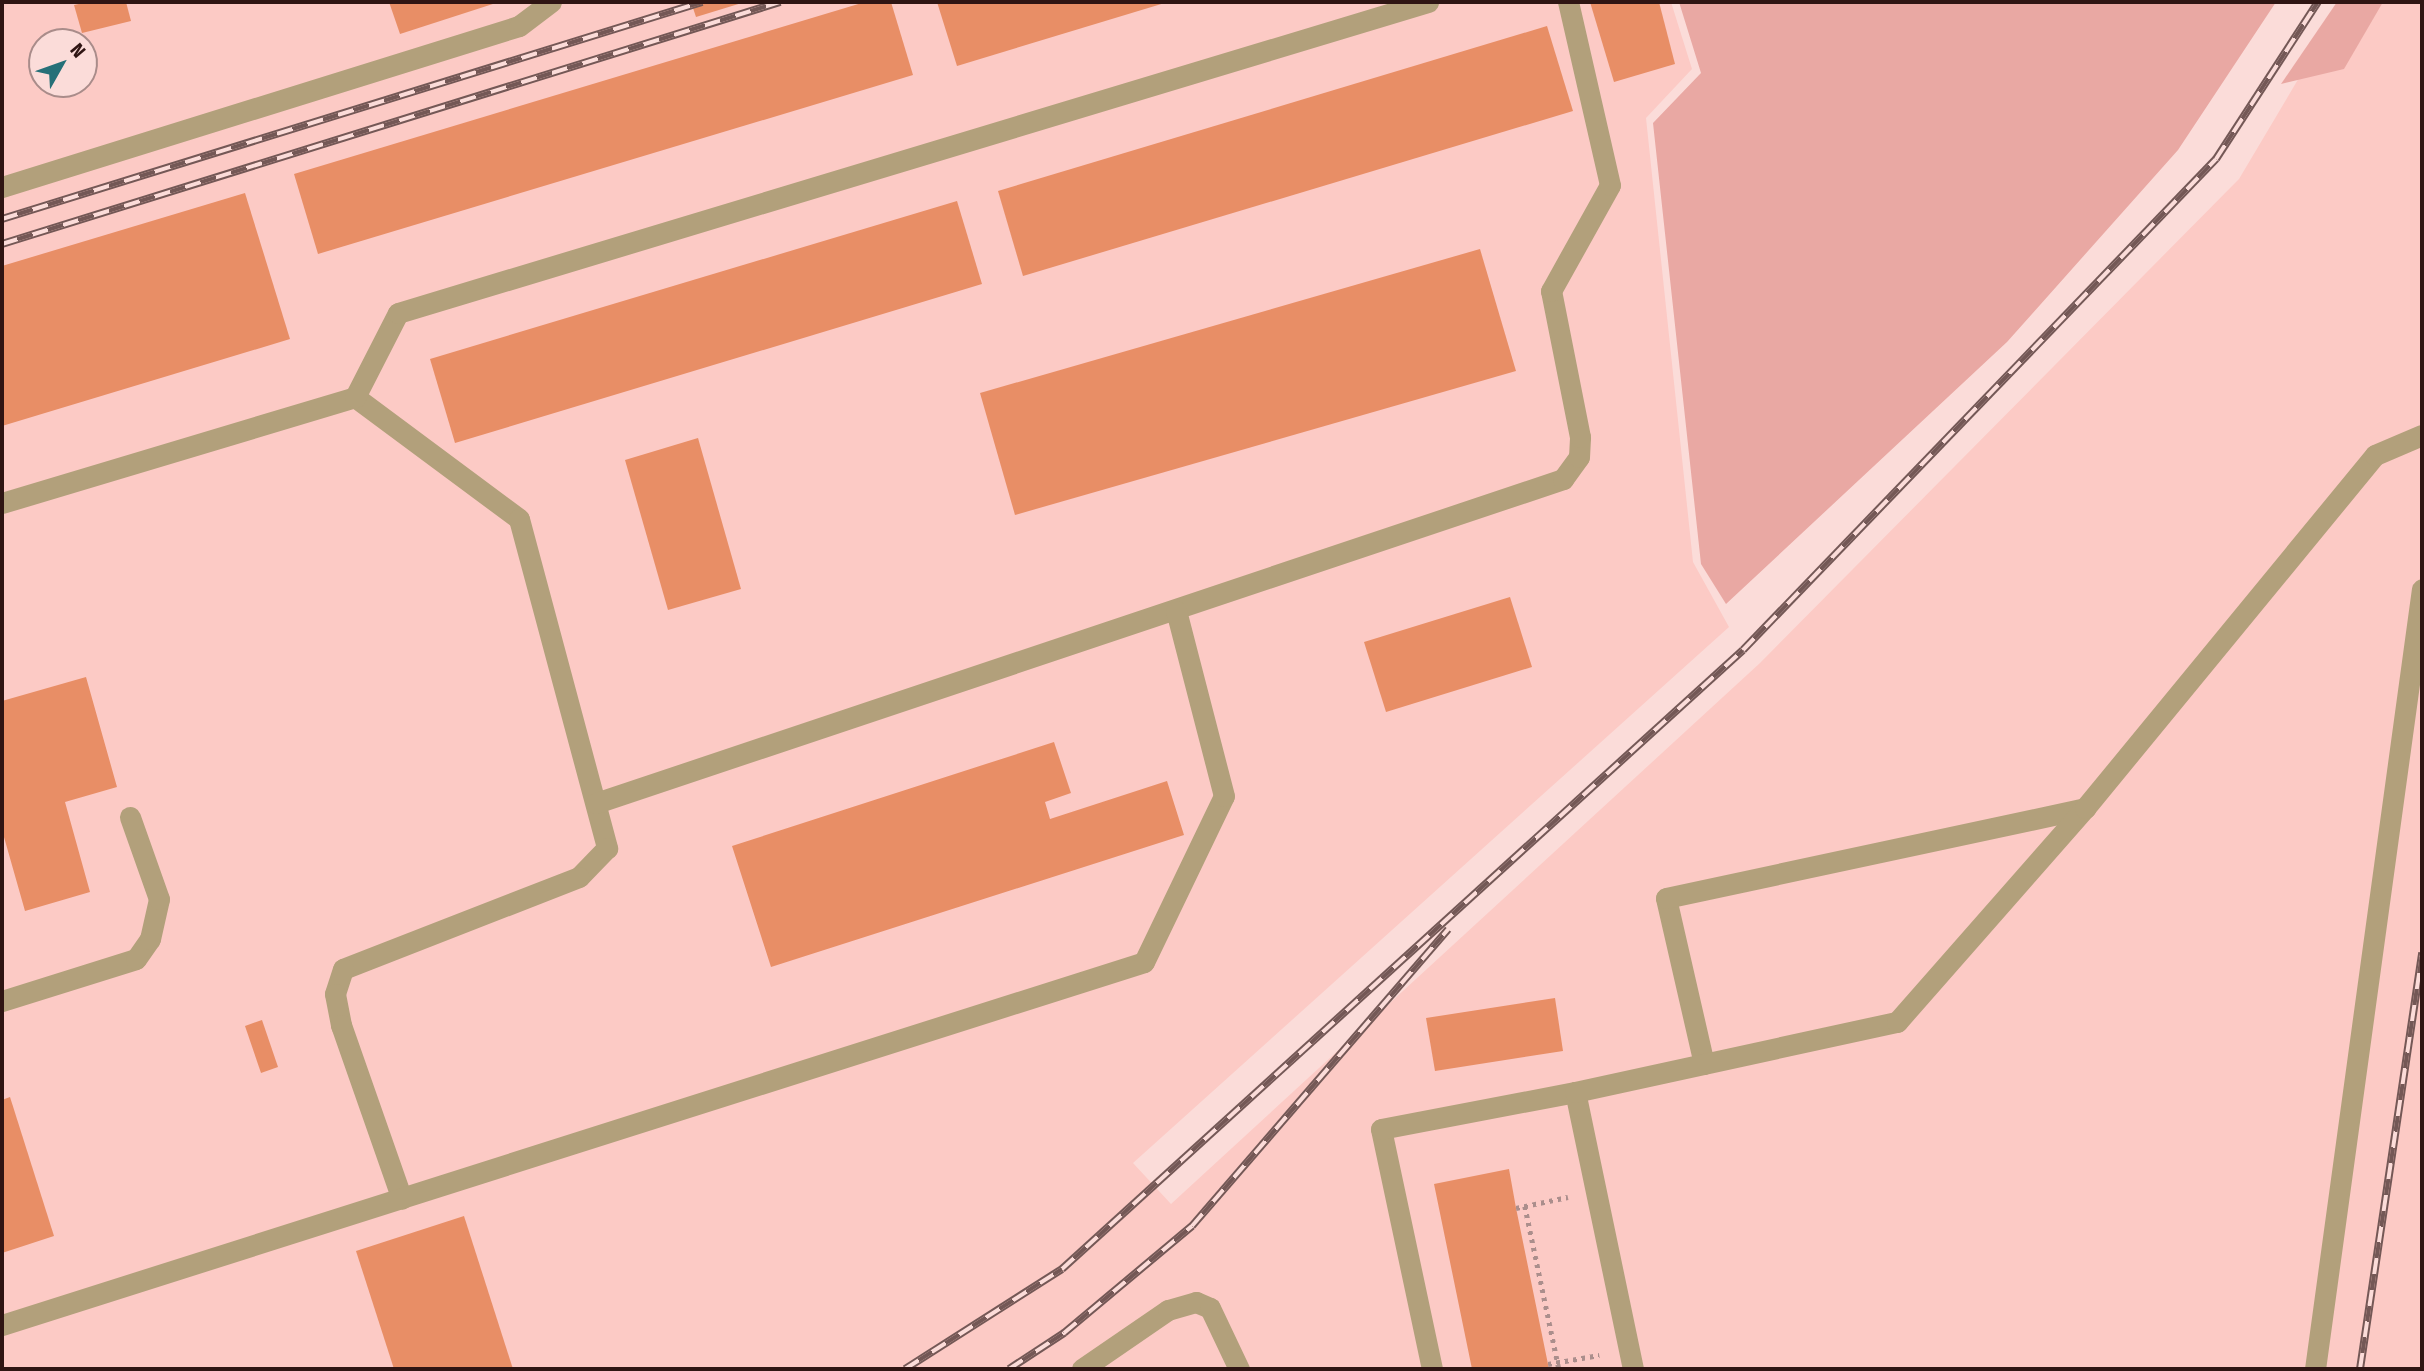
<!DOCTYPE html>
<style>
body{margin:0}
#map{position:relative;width:2424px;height:1371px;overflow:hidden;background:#fbdcd9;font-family:"Fira Sans Condensed",sans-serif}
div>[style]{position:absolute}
.built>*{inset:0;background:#fccac5}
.green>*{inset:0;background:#e9a8a3}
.building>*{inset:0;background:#e88e66}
.path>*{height:4.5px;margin-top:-2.25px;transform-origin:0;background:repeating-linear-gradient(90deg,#ab8e8c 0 3.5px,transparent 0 8.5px)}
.lane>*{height:21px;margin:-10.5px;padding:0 10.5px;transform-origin:10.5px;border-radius:10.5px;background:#b2a07b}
.rail>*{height:8px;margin-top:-4px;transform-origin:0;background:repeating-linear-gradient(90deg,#fbdcd9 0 16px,#745856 0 32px);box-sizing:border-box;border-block:2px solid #745856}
span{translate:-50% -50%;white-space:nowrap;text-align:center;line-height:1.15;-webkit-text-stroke:5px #fbdcd9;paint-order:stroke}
.frame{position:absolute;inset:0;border:4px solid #2f1513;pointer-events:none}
.north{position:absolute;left:28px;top:28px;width:70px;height:70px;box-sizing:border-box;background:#fbdcd9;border:2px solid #a98c8a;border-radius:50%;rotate:50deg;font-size:19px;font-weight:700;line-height:28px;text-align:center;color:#2f1513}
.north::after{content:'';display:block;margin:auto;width:24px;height:32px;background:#267078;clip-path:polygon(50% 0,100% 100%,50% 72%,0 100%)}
</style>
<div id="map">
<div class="built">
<div style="clip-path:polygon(evenodd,2px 2px,1671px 2px,1692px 69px,1646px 118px,1693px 562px,1729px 627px,1133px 1163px,1171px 1204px,1760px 663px,2239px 179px,2344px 2px,2422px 2px,2422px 1369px,2px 1369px,2px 2px,42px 42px,84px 42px,84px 84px,42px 84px,42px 42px)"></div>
</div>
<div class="green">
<div style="clip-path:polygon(1679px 2px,2276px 2px,2178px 150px,2007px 342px,1726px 604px,1701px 564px,1653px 123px,1701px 73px)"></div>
<div style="clip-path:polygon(2337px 2px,2383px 2px,2344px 69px,2281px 84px)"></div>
</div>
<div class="building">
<div style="clip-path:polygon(88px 2px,126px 2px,131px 21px,82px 33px,74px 5px)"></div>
<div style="clip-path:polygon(389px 2px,499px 2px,400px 34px)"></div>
<div style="clip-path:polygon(691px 2px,745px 2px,696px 17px)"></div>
<div style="clip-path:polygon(865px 2px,891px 2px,913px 75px,318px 254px,294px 174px)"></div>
<div style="clip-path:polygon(937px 2px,1168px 2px,957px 66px)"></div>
<div style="clip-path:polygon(1590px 2px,1659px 2px,1675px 64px,1614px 82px)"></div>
<div style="clip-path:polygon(1547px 26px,1573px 111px,1023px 276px,998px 191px)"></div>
<div style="clip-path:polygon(245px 193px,290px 339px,2px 426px,2px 266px)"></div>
<div style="clip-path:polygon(957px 201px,982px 284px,455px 443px,430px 359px)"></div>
<div style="clip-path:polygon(1480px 249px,1516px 371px,1015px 515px,980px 393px)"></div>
<div style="clip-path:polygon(698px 438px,741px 589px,668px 610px,625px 460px)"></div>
<div style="clip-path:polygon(1510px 597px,1532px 667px,1386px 712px,1364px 642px)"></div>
<div style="clip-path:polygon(86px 677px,117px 787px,65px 802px,90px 892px,25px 911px,2px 830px,2px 701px)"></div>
<div style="clip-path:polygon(1054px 742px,1071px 793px,1045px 802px,1050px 819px,1167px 781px,1184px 835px,771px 967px,732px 846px)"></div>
<div style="clip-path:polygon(1555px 998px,1563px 1051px,1435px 1071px,1426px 1018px)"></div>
<div style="clip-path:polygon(262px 1020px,278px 1067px,261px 1073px,245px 1026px)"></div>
<div style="clip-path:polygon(10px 1097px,54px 1236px,2px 1253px,2px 1100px)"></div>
<div style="clip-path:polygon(1509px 1169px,1516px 1208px,1549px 1369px,1472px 1369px,1434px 1184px)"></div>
<div style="clip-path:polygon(464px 1216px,513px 1369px,394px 1369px,356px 1251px)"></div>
</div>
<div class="path">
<div style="left:1525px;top:1206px;width:167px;rotate:78.2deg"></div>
<div style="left:1516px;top:1208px;width:53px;rotate:-11.9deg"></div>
<div style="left:1548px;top:1364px;width:52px;rotate:-10deg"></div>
</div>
<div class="lane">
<div style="left:2px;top:187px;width:541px;rotate:-17.3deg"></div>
<div style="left:519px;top:26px;width:40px;rotate:-37deg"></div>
<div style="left:355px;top:397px;width:204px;rotate:36.6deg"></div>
<div style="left:519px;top:519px;width:341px;rotate:75deg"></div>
<div style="left:607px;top:848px;width:40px;rotate:134deg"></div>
<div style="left:579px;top:877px;width:253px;rotate:158.7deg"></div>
<div style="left:343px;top:969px;width:26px;rotate:108deg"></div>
<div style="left:335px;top:994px;width:32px;rotate:79deg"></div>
<div style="left:341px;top:1025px;width:184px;rotate:70.7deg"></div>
<div style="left:2px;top:503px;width:369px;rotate:-16.7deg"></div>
<div style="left:355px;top:397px;width:94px;rotate:-62.9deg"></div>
<div style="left:398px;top:313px;width:1076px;rotate:-16.8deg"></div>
<div style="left:596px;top:803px;width:1020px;rotate:-18.52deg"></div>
<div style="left:1563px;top:479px;width:27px;rotate:-54deg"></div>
<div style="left:1579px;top:457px;width:20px;rotate:-87deg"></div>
<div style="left:1580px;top:437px;width:149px;rotate:-101.2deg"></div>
<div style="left:1551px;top:291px;width:121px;rotate:-60.9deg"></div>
<div style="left:1610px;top:185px;width:188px;rotate:-102.9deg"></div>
<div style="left:2px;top:1001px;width:140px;rotate:-17.4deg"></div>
<div style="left:136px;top:959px;width:24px;rotate:-55deg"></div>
<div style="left:150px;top:939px;width:41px;rotate:-77.3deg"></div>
<div style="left:159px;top:899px;width:87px;rotate:-109.5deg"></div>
<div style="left:1704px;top:1064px;width:170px;rotate:-102.9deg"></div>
<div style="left:1666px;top:898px;width:429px;rotate:-12.1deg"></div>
<div style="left:2px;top:1325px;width:1198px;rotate:-17.63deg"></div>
<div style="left:1144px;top:962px;width:184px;rotate:-64.3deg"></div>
<div style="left:1224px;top:796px;width:191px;rotate:-104.5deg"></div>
<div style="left:1082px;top:1369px;width:104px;rotate:-34.5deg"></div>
<div style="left:1168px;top:1310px;width:29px;rotate:-16deg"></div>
<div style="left:1196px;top:1302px;width:15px;rotate:23deg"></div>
<div style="left:1210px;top:1308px;width:68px;rotate:64.6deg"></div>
<div style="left:1432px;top:1369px;width:245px;rotate:-102deg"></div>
<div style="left:1381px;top:1129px;width:197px;rotate:-10.8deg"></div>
<div style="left:1633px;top:1369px;width:283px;rotate:-101.8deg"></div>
<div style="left:1575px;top:1092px;width:330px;rotate:-12.3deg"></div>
<div style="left:1897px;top:1022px;width:285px;rotate:-48.7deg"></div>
<div style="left:2085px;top:808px;width:457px;rotate:-50.6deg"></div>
<div style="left:2375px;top:455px;width:51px;rotate:-23.1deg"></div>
<div style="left:2315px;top:1369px;width:787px;rotate:-82.19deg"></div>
</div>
<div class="rail">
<div style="left:2px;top:219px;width:733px;rotate:-17.22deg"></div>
<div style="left:2px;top:244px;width:815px;rotate:-17.28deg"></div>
<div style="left:905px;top:1369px;width:186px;rotate:-32.5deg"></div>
<div style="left:1062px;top:1269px;width:920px;rotate:-42.27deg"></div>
<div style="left:1743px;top:650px;width:682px;rotate:-46.07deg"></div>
<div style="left:2216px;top:159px;width:187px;rotate:-57deg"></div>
<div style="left:1009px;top:1369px;width:66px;rotate:-33.2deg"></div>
<div style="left:1064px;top:1333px;width:167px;rotate:-39.9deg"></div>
<div style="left:1192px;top:1226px;width:392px;rotate:-49.2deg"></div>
<div style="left:2360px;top:1369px;width:421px;rotate:-81.5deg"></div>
</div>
<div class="frame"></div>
<div class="north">N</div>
</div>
